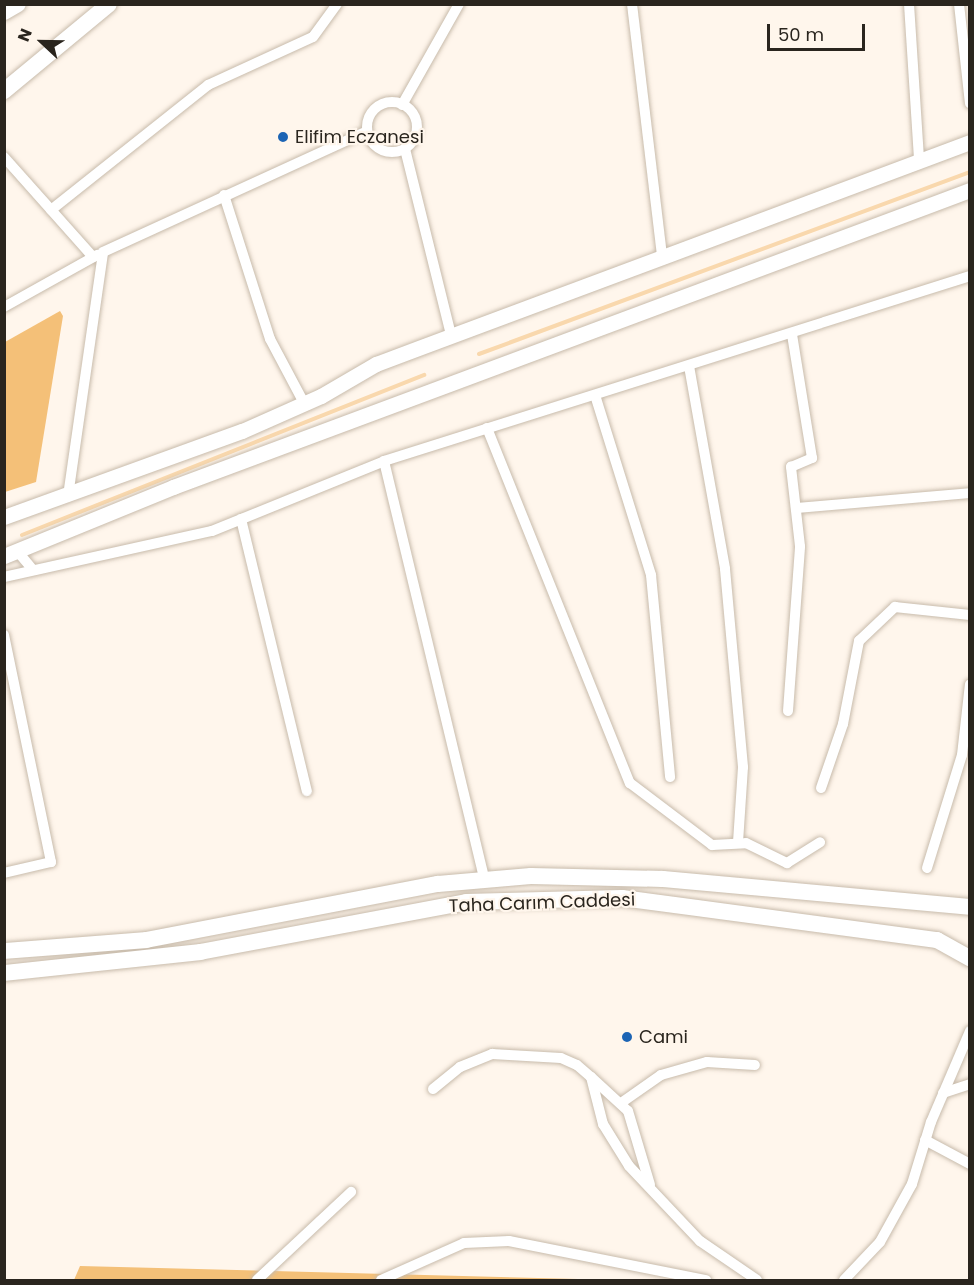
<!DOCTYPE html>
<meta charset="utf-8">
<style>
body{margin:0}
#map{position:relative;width:974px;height:1285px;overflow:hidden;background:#fff6ec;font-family:Poppins,sans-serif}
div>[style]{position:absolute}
.green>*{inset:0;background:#f4c078}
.stream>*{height:4px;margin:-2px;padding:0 2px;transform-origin:2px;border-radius:2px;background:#f9d8ad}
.roads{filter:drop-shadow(0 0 2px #c8bbab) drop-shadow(0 0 2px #c8bbab)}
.street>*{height:10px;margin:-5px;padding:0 5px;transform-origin:5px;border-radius:5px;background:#fff}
.street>.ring{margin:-5px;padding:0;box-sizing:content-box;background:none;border:10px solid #fff;border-radius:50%}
.secondary>*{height:15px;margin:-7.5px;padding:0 7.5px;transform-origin:7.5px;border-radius:7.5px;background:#fff}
.primary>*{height:16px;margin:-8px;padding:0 8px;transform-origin:8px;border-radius:8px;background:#fff}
.dots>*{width:16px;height:16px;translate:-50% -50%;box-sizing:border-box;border:3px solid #fff6ec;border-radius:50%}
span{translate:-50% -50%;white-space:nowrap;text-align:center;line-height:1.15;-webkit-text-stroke:4.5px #fff6ec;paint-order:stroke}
.poi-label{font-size:18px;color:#2a251e}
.left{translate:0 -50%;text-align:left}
.street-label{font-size:18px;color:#2a251e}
.frame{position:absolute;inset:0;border:6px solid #2a251e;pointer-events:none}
.north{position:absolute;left:12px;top:12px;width:60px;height:60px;-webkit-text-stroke:4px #fff6ec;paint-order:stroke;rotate:292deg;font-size:16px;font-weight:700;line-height:24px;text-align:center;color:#2a251e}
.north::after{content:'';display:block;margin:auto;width:21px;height:27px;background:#2a251e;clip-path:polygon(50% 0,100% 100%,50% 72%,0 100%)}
.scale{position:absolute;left:767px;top:24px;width:98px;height:27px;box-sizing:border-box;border:3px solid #2a251e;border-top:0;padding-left:8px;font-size:18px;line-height:21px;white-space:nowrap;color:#2a251e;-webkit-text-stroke:4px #fff6ec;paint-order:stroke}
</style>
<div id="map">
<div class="green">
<div style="clip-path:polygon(60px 311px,63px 316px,36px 482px,5px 492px,5px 342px)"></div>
<div style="clip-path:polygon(80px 1266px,618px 1280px,74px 1280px)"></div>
</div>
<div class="stream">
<div style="left:479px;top:354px;width:524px;rotate:-20.34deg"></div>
<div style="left:22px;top:535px;width:433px;rotate:-21.7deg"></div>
</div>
<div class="roads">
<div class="street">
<div style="left:632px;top:4px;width:255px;rotate:83.2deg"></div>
<div style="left:909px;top:4px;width:156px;rotate:86.3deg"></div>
<div style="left:959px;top:4px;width:100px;rotate:83.7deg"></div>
<div class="ring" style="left:367px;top:102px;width:40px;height:40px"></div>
<div style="left:402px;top:105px;width:116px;rotate:-60.6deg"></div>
<div style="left:405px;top:149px;width:192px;rotate:76.1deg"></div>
<div style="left:4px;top:157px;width:134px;rotate:48.3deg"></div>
<div style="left:224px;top:195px;width:151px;rotate:72.3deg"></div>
<div style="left:270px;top:339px;width:72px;rotate:62deg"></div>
<div style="left:51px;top:210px;width:201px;rotate:-38.5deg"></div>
<div style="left:208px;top:85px;width:115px;rotate:-24.6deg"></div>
<div style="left:313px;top:37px;width:41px;rotate:-54deg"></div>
<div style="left:4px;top:307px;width:107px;rotate:-29.2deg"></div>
<div style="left:689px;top:366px;width:206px;rotate:79.9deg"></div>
<div style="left:725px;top:569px;width:199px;rotate:84.8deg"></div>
<div style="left:743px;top:767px;width:76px;rotate:93.8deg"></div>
<div style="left:595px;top:395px;width:189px;rotate:72.7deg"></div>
<div style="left:651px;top:575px;width:203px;rotate:84.6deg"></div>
<div style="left:487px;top:428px;width:383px;rotate:68.1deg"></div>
<div style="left:630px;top:783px;width:103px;rotate:37.1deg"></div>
<div style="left:712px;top:845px;width:34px;rotate:-3deg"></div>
<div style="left:746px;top:843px;width:46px;rotate:26deg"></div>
<div style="left:787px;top:863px;width:39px;rotate:-32deg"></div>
<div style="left:384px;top:461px;width:430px;rotate:76.5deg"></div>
<div style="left:68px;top:496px;width:246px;rotate:-81.8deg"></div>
<div style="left:103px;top:252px;width:290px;rotate:-24.6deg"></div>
<div style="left:796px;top:508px;width:175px;rotate:-4.9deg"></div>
<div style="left:241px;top:519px;width:280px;rotate:76.4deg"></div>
<div style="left:18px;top:552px;width:23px;rotate:50deg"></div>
<div style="left:4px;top:577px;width:213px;rotate:-12.5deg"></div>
<div style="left:212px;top:531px;width:186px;rotate:-22.1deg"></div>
<div style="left:384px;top:461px;width:615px;rotate:-17.52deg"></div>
<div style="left:4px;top:635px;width:232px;rotate:78.3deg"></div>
<div style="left:51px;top:862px;width:48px;rotate:166.8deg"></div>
<div style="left:788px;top:711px;width:165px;rotate:-85.8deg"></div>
<div style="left:800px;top:546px;width:80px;rotate:-96.5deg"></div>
<div style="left:791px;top:467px;width:23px;rotate:-23deg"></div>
<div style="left:812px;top:458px;width:126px;rotate:-99.2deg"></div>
<div style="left:821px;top:788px;width:68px;rotate:-71deg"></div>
<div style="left:843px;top:724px;width:85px;rotate:-79.1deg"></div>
<div style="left:859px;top:641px;width:50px;rotate:-43.4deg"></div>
<div style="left:895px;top:607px;width:75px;rotate:6.1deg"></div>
<div style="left:927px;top:868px;width:118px;rotate:-72.8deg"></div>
<div style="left:962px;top:755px;width:71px;rotate:-83.6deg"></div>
<div style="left:591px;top:1077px;width:50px;rotate:42.6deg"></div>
<div style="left:628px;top:1111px;width:77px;rotate:73.4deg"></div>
<div style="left:433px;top:1089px;width:35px;rotate:-39deg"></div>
<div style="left:460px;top:1067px;width:35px;rotate:-22deg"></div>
<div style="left:492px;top:1054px;width:69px;rotate:3.3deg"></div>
<div style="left:561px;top:1058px;width:17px;rotate:24deg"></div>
<div style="left:577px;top:1065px;width:18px;rotate:41deg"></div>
<div style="left:591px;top:1077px;width:49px;rotate:75.7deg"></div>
<div style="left:603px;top:1124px;width:49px;rotate:58.2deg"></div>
<div style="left:629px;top:1166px;width:103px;rotate:46.6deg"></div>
<div style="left:700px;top:1241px;width:69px;rotate:34.4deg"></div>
<div style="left:943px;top:1093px;width:28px;rotate:-18deg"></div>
<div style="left:621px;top:1103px;width:49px;rotate:-35deg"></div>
<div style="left:661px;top:1075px;width:48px;rotate:-15.8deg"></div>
<div style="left:707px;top:1062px;width:48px;rotate:3.6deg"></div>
<div style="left:925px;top:1140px;width:51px;rotate:28.1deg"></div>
<div style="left:257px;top:1280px;width:129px;rotate:-43.1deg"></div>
<div style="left:381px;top:1280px;width:91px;rotate:-24deg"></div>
<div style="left:464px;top:1243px;width:45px;rotate:-2.5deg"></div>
<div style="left:509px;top:1241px;width:201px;rotate:11.2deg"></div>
<div style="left:844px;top:1280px;width:52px;rotate:-46.5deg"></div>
<div style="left:880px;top:1242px;width:66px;rotate:-61.1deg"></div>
<div style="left:912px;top:1184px;width:65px;rotate:-73deg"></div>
<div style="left:931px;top:1122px;width:99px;rotate:-66.8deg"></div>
</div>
<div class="secondary">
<div style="left:4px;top:517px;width:253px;rotate:-19.9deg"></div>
<div style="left:242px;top:431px;width:86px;rotate:-23.9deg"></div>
<div style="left:321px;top:396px;width:64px;rotate:-30.2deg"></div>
<div style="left:376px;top:364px;width:634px;rotate:-20.49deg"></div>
<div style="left:4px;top:556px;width:183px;rotate:-22.2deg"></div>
<div style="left:173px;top:487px;width:851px;rotate:-20.44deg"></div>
</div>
<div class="primary">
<div style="left:4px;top:12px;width:16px;rotate:-30deg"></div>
<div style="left:4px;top:91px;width:136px;rotate:-39.6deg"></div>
<div style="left:4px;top:951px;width:142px;rotate:-4.4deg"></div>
<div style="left:146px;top:940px;width:297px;rotate:-10.9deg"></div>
<div style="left:438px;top:884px;width:93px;rotate:-4.9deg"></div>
<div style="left:531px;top:876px;width:132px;rotate:1.3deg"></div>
<div style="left:663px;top:879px;width:308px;rotate:5.2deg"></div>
<div style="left:4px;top:973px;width:197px;rotate:-6.1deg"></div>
<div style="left:200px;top:952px;width:271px;rotate:-10.6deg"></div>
<div style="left:466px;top:902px;width:156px;rotate:-1.5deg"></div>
<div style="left:622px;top:898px;width:318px;rotate:7.6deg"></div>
<div style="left:937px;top:940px;width:38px;rotate:29deg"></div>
</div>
</div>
<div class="dots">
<div style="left:283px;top:137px;background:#1c64b4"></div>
<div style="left:627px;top:1037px;background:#1c64b4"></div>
</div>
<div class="poi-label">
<span class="left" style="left:295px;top:137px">Elifim Eczanesi</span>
<span class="left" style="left:639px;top:1037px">Cami</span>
</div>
<div class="street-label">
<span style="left:542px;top:903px;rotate:-2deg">Taha Carım Caddesi</span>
</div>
<div class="frame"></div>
<div class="north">N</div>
<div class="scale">50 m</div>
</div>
